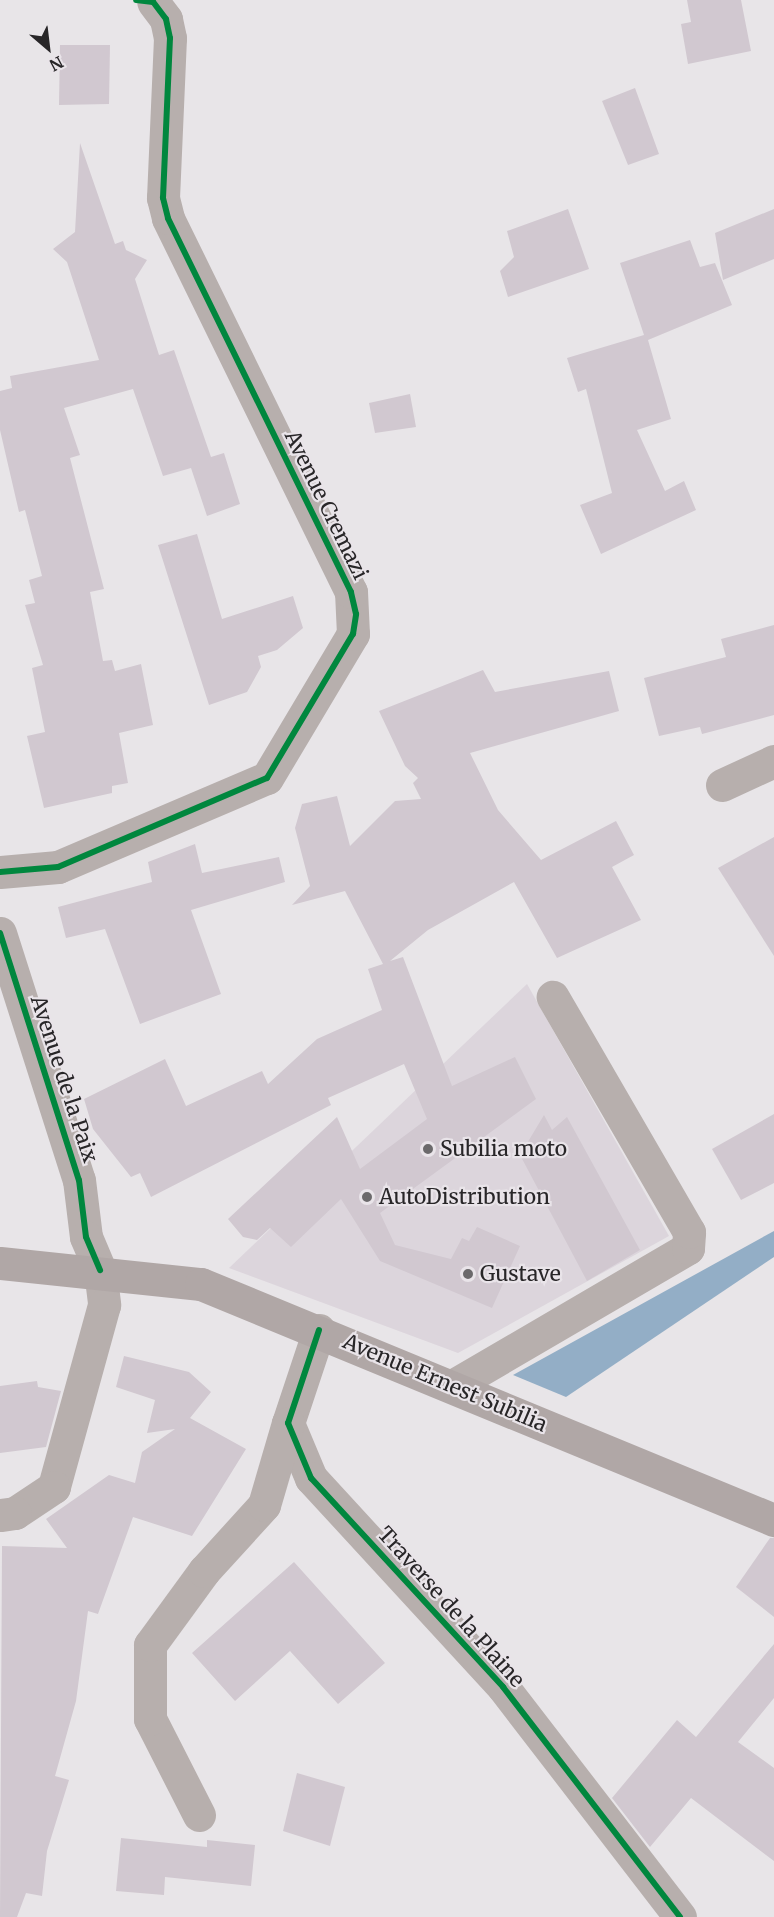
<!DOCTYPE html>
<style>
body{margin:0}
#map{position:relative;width:774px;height:1917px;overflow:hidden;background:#e8e5e8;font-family:Merriweather,serif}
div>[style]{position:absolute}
.built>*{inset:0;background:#dcd5dc}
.water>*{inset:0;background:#93aec6}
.building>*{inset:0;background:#d1c8d0}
.minor>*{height:33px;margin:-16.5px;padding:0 16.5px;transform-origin:16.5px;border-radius:16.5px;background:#b7afad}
.major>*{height:33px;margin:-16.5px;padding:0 16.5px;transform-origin:16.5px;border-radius:16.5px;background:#b0a7a6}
.cycleway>*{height:6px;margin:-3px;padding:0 3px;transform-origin:3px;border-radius:3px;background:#00873e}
.dots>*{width:16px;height:16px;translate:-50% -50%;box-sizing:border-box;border:3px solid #e9e4e9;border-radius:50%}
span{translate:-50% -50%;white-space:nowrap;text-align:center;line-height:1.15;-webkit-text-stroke:4.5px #e9e4e9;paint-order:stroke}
.street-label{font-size:21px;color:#282628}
.poi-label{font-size:21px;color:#282628}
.left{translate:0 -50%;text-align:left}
.north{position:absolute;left:18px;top:18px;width:60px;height:60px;-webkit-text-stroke:4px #e9e4e9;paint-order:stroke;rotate:152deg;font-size:16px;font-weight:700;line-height:24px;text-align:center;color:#282628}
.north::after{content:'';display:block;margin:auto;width:21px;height:27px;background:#282628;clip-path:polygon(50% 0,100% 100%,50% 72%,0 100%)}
</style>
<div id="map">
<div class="built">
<div style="clip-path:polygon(527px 984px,669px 1236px,458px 1353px,229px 1268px)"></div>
</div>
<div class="water">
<div style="clip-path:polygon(774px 1231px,774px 1257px,566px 1397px,513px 1375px)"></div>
</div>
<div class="building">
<div style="clip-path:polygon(687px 0,741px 0,751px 51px,688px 64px,681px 24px,691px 22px)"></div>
<div style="clip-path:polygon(60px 45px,110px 45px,109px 104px,59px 105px)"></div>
<div style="clip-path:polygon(635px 88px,659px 154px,628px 165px,602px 101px)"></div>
<div style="clip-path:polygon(80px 143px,115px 244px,123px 241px,126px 250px,147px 260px,135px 279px,159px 355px,174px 350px,211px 457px,224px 453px,240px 504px,207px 516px,191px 468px,163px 476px,133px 389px,64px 408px,80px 455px,70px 458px,104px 589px,90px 592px,103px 661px,112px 660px,115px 671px,141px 664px,153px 725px,119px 733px,128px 783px,112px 786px,112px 793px,44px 808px,27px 736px,45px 732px,32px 668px,43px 665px,25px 605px,35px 603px,29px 580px,42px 576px,25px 510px,19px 512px,0 430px,0 391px,12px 388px,10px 376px,99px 360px,67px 262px,53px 249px,75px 232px)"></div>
<div style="clip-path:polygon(568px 209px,589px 269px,508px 297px,500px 271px,514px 257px,507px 231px)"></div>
<div style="clip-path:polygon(774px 209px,774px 259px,723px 280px,715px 233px)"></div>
<div style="clip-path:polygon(690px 240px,700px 267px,715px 263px,732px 305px,648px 340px,671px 419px,637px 430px,665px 491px,684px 481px,696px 510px,601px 554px,580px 505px,612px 493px,586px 389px,578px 392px,567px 358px,644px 335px,620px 263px)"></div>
<div style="clip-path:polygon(410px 394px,416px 427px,375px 433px,369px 403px)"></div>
<div style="clip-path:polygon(197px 534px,222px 619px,293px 596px,303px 628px,277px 650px,258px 656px,261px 667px,247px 692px,209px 705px,158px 545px)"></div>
<div style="clip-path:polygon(774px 625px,774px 715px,702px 734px,700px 727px,659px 736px,644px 678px,726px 657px,721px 639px)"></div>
<div style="clip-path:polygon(483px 670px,495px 692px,609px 671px,619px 711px,470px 753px,498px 810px,541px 860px,616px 821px,634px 855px,612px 867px,641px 920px,557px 958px,514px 882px,428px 930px,390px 961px,403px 957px,452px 1086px,515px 1057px,536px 1099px,380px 1213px,395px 1245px,451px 1259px,462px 1238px,469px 1241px,477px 1227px,520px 1246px,492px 1308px,380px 1261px,341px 1199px,291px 1247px,270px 1228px,257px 1240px,243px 1237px,228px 1219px,337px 1117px,360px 1169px,427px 1119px,404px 1064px,328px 1098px,331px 1105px,151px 1197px,140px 1173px,131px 1177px,93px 1129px,84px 1099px,165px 1059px,186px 1106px,262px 1071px,268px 1084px,317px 1039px,382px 1010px,368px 969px,383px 964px,345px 891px,292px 905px,310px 886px,295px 828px,302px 804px,337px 796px,350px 846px,395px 801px,421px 799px,413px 783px,418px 778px,405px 766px,379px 711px)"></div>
<div style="clip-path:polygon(774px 837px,774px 956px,718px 868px)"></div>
<div style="clip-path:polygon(195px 844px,202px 873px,279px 857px,285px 882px,191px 910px,221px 994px,140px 1024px,105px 929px,66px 938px,58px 907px,152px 882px,148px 862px)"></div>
<div style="clip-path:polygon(774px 1114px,774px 1183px,741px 1200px,712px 1149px)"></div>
<div style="clip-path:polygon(544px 1115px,552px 1130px,567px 1117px,640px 1250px,587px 1281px,520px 1155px)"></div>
<div style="clip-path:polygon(124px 1356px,189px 1372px,211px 1392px,190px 1418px,246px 1449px,192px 1536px,133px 1517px,98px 1614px,88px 1611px,76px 1701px,55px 1776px,69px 1780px,47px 1851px,42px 1896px,26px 1893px,17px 1917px,0 1917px,2px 1546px,67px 1548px,46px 1519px,109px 1475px,135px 1483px,142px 1452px,175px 1429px,147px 1433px,155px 1400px,116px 1387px)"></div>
<div style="clip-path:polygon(37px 1381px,38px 1387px,61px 1391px,46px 1447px,0 1453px,0 1386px)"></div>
<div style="clip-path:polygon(770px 1538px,774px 1538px,774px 1617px,736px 1587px)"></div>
<div style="clip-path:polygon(294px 1562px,385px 1663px,338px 1704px,290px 1651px,235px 1701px,192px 1653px)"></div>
<div style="clip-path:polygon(774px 1644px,774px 1698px,738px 1742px,774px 1768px,774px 1861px,691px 1798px,650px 1847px,612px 1798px,677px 1720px,696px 1737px)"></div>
<div style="clip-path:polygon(297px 1773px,345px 1787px,330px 1846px,283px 1831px)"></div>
<div style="clip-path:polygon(121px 1838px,207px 1847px,207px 1840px,255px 1845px,251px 1886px,165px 1877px,164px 1895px,116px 1891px)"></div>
</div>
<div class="minor">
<div style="left:722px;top:785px;width:57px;rotate:-24.8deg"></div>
<div style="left:0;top:872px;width:58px;rotate:-4.9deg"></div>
<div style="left:58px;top:867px;width:227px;rotate:-23.1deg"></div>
<div style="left:267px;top:778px;width:168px;rotate:-59.2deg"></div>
<div style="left:353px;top:634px;width:42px;rotate:-92.7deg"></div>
<div style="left:351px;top:592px;width:416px;rotate:-116.1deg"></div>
<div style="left:168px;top:218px;width:21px;rotate:-104deg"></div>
<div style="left:163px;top:198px;width:160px;rotate:-87.5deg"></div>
<div style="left:170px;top:38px;width:19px;rotate:-102deg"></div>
<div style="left:166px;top:19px;width:21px;rotate:-127deg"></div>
<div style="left:0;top:933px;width:259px;rotate:72.3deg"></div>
<div style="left:79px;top:1180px;width:57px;rotate:83deg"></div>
<div style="left:86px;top:1237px;width:36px;rotate:67deg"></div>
<div style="left:100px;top:1270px;width:35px;rotate:83deg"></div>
<div style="left:104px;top:1305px;width:189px;rotate:105.4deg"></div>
<div style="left:54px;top:1487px;width:47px;rotate:146.3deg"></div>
<div style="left:15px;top:1513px;width:15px;rotate:172deg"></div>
<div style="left:319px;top:1330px;width:98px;rotate:108.4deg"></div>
<div style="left:288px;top:1423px;width:60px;rotate:67.3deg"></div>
<div style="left:311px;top:1478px;width:284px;rotate:47.4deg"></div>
<div style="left:503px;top:1687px;width:290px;rotate:52.4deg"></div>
<div style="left:454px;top:1385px;width:271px;rotate:-30.3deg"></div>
<div style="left:688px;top:1248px;width:16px;rotate:-86deg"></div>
<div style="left:689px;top:1232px;width:272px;rotate:-120.1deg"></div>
<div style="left:199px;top:1815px;width:108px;rotate:-117deg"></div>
<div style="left:150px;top:1719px;width:74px;rotate:-90deg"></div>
<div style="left:150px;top:1645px;width:92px;rotate:-53.9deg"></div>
<div style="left:204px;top:1571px;width:89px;rotate:-47.7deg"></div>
<div style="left:264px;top:1505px;width:85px;rotate:-73.7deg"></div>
</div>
<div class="major">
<div style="left:0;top:1263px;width:202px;rotate:6deg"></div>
<div style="left:201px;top:1284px;width:620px;rotate:22.39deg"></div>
</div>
<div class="cycleway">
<div style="left:0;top:872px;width:58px;rotate:-4.9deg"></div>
<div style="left:58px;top:867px;width:227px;rotate:-23.1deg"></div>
<div style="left:267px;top:778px;width:168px;rotate:-59.2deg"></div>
<div style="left:353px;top:634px;width:20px;rotate:-81deg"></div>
<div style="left:356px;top:614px;width:23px;rotate:-103deg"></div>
<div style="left:351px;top:592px;width:416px;rotate:-116.1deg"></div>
<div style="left:168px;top:218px;width:21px;rotate:-104deg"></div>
<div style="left:163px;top:198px;width:160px;rotate:-87.5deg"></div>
<div style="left:170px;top:38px;width:19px;rotate:-102deg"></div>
<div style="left:166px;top:19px;width:21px;rotate:-127deg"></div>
<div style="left:153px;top:2px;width:17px;rotate:-173deg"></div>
<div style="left:0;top:933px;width:259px;rotate:72.3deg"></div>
<div style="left:79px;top:1180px;width:57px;rotate:83deg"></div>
<div style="left:86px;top:1237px;width:36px;rotate:67deg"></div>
<div style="left:319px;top:1330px;width:98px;rotate:108.4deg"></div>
<div style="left:288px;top:1423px;width:60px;rotate:67.3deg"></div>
<div style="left:311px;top:1478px;width:284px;rotate:47.4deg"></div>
<div style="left:503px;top:1687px;width:290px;rotate:52.4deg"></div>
</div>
<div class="dots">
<div style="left:428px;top:1149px;background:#6b696b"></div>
<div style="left:367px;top:1197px;background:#6b696b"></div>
<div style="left:468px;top:1274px;background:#6b696b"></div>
</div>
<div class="street-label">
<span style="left:326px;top:505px;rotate:64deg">Avenue Cremazi</span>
<span style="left:64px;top:1079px;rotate:72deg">Avenue de la Paix</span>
<span style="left:445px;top:1383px;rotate:23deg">Avenue Ernest Subilia</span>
<span style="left:451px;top:1607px;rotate:48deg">Traverse de la Plaine</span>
</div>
<div class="poi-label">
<span class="left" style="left:440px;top:1149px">Subilia moto</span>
<span class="left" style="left:379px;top:1197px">AutoDistribution</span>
<span class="left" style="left:480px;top:1274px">Gustave</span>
</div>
<div class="north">N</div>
</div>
